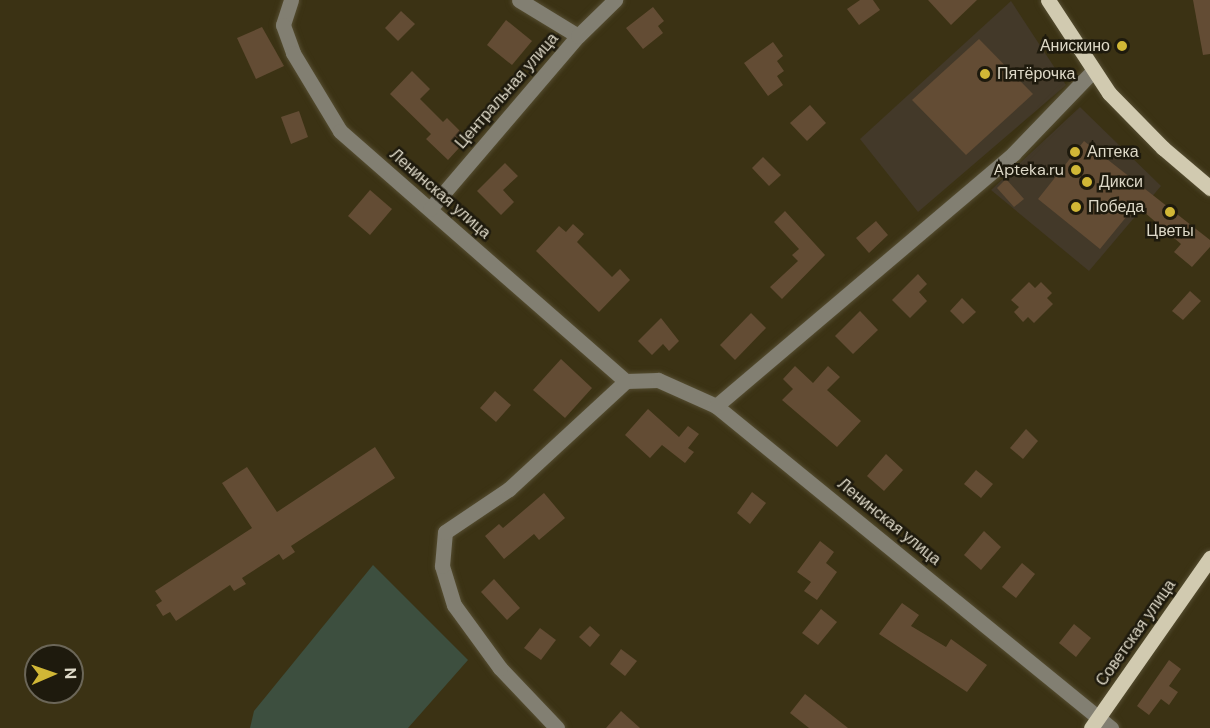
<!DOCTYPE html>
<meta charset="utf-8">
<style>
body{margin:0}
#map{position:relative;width:1210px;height:728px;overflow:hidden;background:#3b3214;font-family:"DM Sans",sans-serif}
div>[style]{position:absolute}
.commercial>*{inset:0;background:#433929}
.green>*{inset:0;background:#3d4f3f}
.building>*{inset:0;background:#634c34}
.roads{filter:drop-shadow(0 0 2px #554d31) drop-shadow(0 0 2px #554d31)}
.minor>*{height:15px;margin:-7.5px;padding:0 7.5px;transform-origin:7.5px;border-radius:7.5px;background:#827f72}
.major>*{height:15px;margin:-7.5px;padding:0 7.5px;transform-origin:7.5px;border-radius:7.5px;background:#d1cab0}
.dots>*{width:16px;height:16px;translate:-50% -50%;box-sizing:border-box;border:3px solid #1e1a0d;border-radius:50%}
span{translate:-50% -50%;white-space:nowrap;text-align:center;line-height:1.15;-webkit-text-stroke:5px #1e1a0d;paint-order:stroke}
.poi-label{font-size:16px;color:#ded9c8}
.right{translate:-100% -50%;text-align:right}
.left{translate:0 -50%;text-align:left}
.street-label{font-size:16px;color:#ded9c8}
.north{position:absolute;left:24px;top:644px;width:60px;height:60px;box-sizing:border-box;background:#1e1a0d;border:2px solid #6b6658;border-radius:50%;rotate:88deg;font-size:16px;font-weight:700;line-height:24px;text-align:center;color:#ded9c8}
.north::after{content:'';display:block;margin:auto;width:21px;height:27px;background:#d1b736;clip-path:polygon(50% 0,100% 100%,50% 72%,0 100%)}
</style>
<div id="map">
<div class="commercial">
<div style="clip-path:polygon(1011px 1px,1066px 85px,918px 212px,860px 139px)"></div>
<div style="clip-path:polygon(1080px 107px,1161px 186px,1089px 271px,991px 190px)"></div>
</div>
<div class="green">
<div style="clip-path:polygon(373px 565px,468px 660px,408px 728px,250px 728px,254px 711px)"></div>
</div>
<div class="building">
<div style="clip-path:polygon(860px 0,873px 0,880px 10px,859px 25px,847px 9px)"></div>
<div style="clip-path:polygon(928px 0,977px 0,951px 25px)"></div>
<div style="clip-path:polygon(1193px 0,1210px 0,1210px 54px,1203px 55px)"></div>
<div style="clip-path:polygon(653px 7px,664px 21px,658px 26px,663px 33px,643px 49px,626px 28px)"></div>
<div style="clip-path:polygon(401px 11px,415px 24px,398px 41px,385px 28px)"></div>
<div style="clip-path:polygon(506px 20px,532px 41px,512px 65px,487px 45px)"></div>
<div style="clip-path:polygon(262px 27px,284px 66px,256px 79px,237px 38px)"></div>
<div style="clip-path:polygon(979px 39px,1033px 94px,966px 155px,912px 100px)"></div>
<div style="clip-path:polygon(773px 42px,783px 56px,777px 61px,784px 71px,777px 76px,783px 85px,768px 96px,744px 63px)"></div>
<div style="clip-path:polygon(412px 71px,430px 89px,420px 99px,443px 122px,447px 118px,462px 133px,453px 142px,459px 148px,448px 160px,426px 139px,431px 134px,390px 94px)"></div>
<div style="clip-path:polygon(810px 105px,826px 123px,807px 141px,790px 123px)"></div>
<div style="clip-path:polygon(299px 111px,308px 137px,291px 144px,281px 117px)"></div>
<div style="clip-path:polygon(1084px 141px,1210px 240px,1210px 247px,1192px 267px,1174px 252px,1181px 244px,1136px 205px,1100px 249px,1038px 199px)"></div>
<div style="clip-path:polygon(763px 157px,781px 175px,769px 186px,752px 168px)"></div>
<div style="clip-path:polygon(505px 163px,518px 176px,503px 190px,514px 202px,501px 215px,477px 191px)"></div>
<div style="clip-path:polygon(1006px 179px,1024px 199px,1014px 207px,997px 188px)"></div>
<div style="clip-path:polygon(370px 190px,392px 209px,370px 235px,348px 216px)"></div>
<div style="clip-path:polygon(785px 211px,825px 255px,782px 299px,770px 287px,798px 261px,792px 255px,799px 249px,774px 222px)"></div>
<div style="clip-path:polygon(876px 221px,888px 235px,869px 253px,856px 238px)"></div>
<div style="clip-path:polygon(573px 224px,584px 234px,577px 242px,612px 277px,620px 269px,630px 280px,599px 312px,536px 251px,559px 226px,566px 232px)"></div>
<div style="clip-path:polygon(918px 274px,927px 284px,919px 292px,927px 301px,910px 318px,892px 300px)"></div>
<div style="clip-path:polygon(1029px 282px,1035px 288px,1041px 282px,1052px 293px,1047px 298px,1053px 304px,1034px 323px,1028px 317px,1023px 322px,1014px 312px,1019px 307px,1011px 300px)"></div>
<div style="clip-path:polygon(1190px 291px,1201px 301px,1183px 320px,1172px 311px)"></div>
<div style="clip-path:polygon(962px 298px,976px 312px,963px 324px,950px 311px)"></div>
<div style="clip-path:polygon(860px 311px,878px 330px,853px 354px,835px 336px)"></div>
<div style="clip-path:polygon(751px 313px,766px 328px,735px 360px,720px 345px)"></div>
<div style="clip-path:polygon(661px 318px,679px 341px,669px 351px,663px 344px,652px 355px,638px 341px)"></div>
<div style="clip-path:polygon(561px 359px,592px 388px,565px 418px,533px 390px)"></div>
<div style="clip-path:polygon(795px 366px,813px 383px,828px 366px,840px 377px,827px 390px,861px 421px,837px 447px,782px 400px,793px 389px,783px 379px)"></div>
<div style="clip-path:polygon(495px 391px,511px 405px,496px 422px,480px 408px)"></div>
<div style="clip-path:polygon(648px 409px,679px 437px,688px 426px,699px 434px,688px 448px,694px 452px,685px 463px,662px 445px,650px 458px,625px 435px)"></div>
<div style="clip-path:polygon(1026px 429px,1038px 441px,1023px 459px,1010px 448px)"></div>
<div style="clip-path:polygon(375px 447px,395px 478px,291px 546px,295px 552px,283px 560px,279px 554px,242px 578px,246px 584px,234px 591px,230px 585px,176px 621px,170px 612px,163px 616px,156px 605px,162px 601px,155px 591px,252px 528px,222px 483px,247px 467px,277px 512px)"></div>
<div style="clip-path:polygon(886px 454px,903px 470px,884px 491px,867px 476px)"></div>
<div style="clip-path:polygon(976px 470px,993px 484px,981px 498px,964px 484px)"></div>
<div style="clip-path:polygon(752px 492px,766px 503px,750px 524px,737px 513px)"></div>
<div style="clip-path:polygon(544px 493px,565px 518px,539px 540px,534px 534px,504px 559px,485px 536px,499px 524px,503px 528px)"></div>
<div style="clip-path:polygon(984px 531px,1001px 547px,981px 570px,964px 555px)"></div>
<div style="clip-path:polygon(820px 541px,834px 552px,826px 563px,837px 572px,817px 600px,804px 591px,811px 582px,797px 572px)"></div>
<div style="clip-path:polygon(1022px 563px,1035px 574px,1016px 598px,1002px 587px)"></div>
<div style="clip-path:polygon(494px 579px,520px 608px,507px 620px,481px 592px)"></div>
<div style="clip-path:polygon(902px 603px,919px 615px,911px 626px,946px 647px,951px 639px,987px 665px,967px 692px,879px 634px)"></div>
<div style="clip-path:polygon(821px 609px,837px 622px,818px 645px,802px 633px)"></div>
<div style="clip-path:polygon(1074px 624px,1091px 638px,1076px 657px,1059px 643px)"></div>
<div style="clip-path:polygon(590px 626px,600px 635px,590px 647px,579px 637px)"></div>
<div style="clip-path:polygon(540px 628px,556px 640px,541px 660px,524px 648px)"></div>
<div style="clip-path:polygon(621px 649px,637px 661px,625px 676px,610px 664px)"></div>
<div style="clip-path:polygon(1169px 660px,1181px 669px,1169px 686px,1178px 692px,1169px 705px,1161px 699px,1149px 715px,1137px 706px)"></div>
<div style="clip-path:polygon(805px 694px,848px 728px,809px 728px,790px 713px)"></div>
<div style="clip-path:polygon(621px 711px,640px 728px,606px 728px)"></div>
</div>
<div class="roads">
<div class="minor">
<div style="left:291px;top:0;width:26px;rotate:108deg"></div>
<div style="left:283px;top:25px;width:30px;rotate:70deg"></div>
<div style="left:293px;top:53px;width:91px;rotate:58.9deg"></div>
<div style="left:340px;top:131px;width:380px;rotate:41.2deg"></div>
<div style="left:626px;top:381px;width:32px;rotate:-2deg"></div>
<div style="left:658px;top:380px;width:64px;rotate:24.1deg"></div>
<div style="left:716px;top:406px;width:510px;rotate:39.19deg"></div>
<div style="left:519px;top:0;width:69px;rotate:31.4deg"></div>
<div style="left:430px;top:209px;width:228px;rotate:-49.5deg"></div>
<div style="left:578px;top:36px;width:52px;rotate:-44.2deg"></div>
<div style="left:716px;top:406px;width:390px;rotate:-40.3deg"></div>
<div style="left:1013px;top:154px;width:115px;rotate:-46.1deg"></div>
<div style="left:557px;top:728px;width:83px;rotate:-133.5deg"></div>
<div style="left:500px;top:668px;width:78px;rotate:-126.1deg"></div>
<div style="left:454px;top:605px;width:41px;rotate:-107.1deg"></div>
<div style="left:442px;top:566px;width:34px;rotate:-85deg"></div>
<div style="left:445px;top:532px;width:77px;rotate:-33.9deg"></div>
<div style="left:509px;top:489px;width:159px;rotate:-42.7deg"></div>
</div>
<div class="major">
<div style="left:1048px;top:0;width:111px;rotate:56.7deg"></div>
<div style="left:1109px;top:93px;width:77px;rotate:45.5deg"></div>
<div style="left:1163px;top:148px;width:62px;rotate:40.4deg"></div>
<div style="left:1091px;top:728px;width:208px;rotate:-55deg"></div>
</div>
</div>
<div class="dots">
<div style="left:1122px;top:46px;background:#d1b736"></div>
<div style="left:985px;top:74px;background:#d1b736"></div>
<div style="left:1075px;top:152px;background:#d1b736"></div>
<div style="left:1076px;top:170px;background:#d1b736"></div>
<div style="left:1087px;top:182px;background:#d1b736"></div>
<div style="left:1076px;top:207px;background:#d1b736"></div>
<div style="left:1170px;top:212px;background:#d1b736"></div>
</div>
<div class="poi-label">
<span class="right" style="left:1110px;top:46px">Анискино</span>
<span class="left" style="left:997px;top:74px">Пятёрочка</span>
<span class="left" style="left:1087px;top:152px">Аптека</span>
<span class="right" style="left:1064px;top:170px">Apteka.ru</span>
<span class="left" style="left:1099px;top:182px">Дикси</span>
<span class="left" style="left:1088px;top:207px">Победа</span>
<span style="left:1170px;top:231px">Цветы</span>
</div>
<div class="street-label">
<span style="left:507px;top:91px;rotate:-49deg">Центральная улица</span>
<span style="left:440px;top:194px;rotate:41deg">Ленинская улица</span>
<span style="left:889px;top:522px;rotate:39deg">Ленинская улица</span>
<span style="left:1136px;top:633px;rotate:-55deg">Советская улица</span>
</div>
<div class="north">N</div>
</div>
